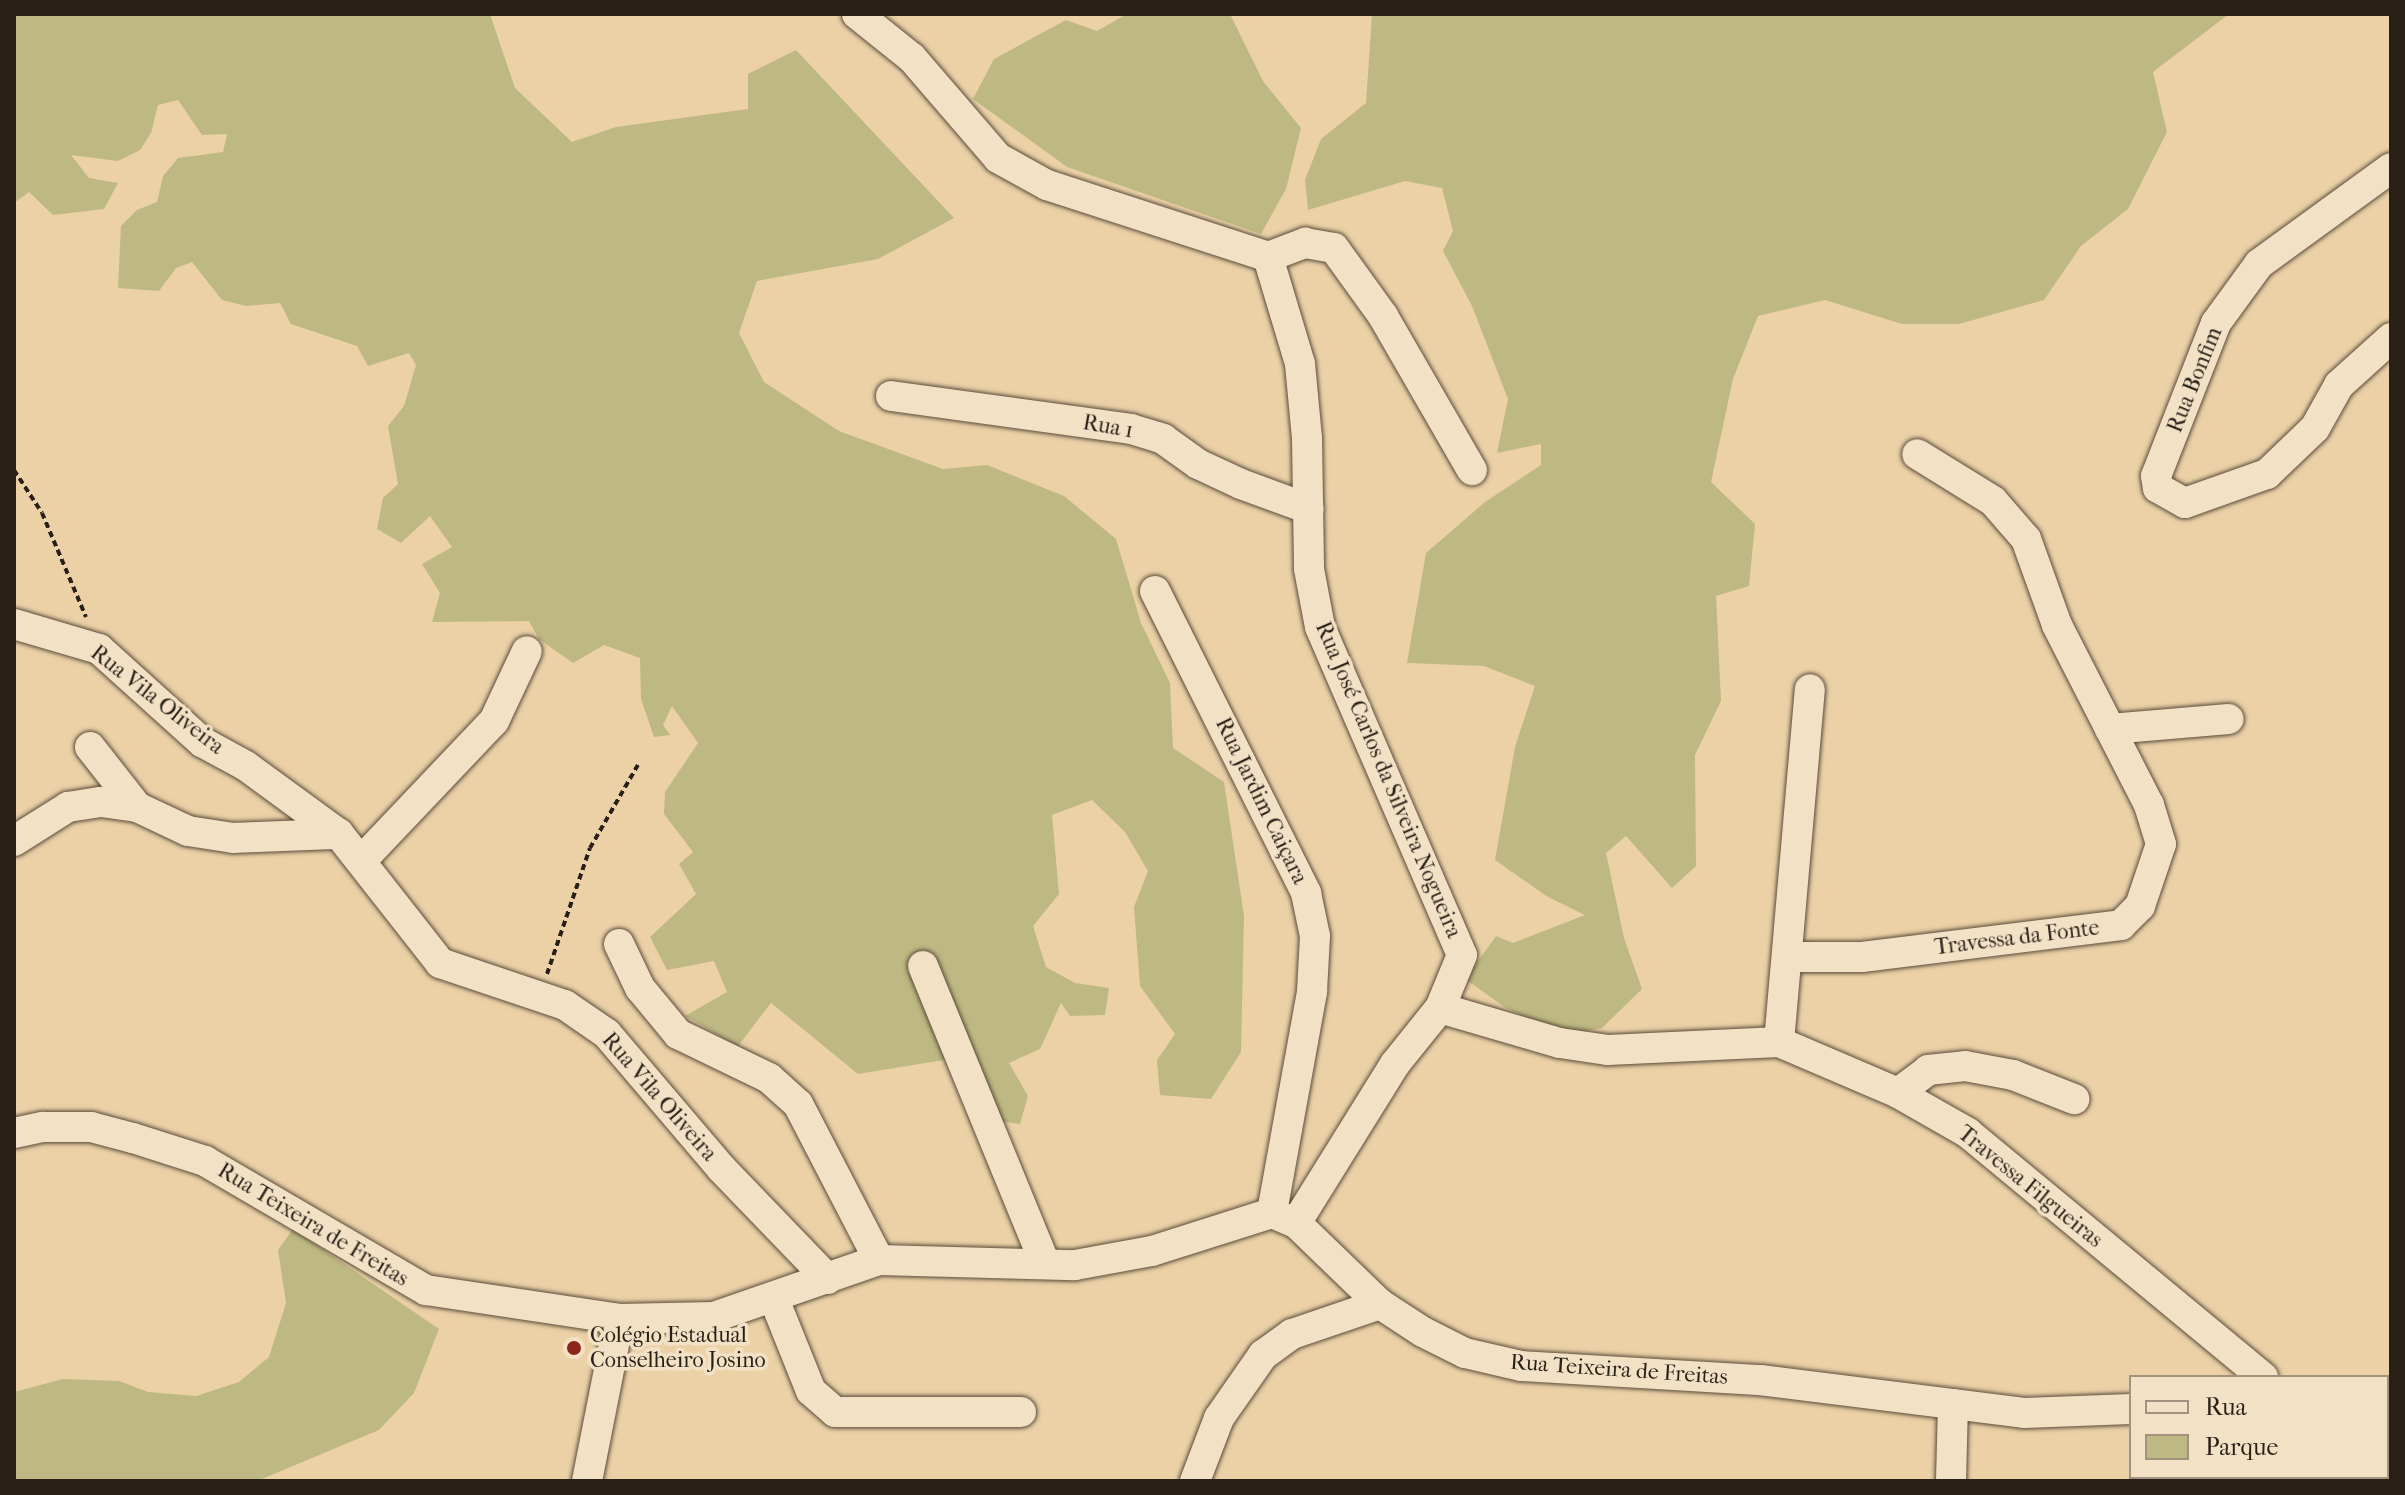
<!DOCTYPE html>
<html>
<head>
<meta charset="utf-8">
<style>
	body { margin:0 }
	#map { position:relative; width:2405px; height:1495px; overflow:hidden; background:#ecd1a7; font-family:"IM FELL French Canon",serif }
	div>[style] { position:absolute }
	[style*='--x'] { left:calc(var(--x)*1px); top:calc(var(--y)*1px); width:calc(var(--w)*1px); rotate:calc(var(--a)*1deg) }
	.green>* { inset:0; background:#beb982 }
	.path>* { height:4px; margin-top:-2px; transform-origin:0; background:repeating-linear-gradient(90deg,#281f17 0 6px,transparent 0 10px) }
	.roads { filter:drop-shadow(0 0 2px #594c3b) drop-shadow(0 0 2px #594c3b) }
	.minor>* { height:30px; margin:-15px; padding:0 15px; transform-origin:15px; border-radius:15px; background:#f3e1c6 }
	.dots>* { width:22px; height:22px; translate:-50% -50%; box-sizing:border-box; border:4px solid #f3e1c6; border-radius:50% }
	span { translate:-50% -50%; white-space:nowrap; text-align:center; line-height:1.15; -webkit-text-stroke:7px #f3e1c6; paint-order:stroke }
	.street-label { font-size:22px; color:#281f17 }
	.poi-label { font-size:22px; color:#281f17 }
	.left { translate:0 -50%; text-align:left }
	.frame { position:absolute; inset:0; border:16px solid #281f17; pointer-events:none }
	.legend { position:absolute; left:2129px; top:1375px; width:260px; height:104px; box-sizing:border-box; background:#f3e1c6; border:2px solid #a29380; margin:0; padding:10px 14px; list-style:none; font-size:24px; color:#281f17 }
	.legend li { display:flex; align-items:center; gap:16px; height:40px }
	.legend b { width:40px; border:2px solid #a29380 }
</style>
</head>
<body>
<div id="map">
	<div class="green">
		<div style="clip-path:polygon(14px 14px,490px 14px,515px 88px,572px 142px,616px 127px,748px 109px,748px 74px,796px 50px,954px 218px,878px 259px,757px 281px,739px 333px,764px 382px,839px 431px,943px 469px,987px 465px,1064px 496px,1116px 539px,1141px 623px,1170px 683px,1173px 748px,1224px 782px,1244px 916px,1241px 1052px,1211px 1099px,1160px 1095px,1157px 1060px,1175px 1034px,1140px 986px,1134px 907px,1148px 871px,1125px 832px,1092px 800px,1052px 815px,1059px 894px,1033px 926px,1046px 967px,1075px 983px,1109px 988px,1105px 1015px,1070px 1016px,1061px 1003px,1040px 1049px,1009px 1063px,1028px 1096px,1020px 1124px,990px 1120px,950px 1059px,858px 1074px,771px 1003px,738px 1046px,685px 1016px,727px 992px,714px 961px,667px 970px,650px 937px,696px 894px,679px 864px,693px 852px,664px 814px,665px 792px,698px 743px,672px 706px,663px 725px,670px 735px,654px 737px,641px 699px,640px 658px,604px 645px,573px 663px,539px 639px,529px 621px,432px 622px,440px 593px,422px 564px,452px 547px,430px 516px,401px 543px,377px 529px,383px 498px,398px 484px,388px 426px,404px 406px,416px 365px,409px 353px,368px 366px,357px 346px,291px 324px,280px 303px,246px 306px,222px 300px,192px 262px,176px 268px,159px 291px,118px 288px,121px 226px,137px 210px,157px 202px,163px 176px,178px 158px,223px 152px,227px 134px,202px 135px,178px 100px,158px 105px,151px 133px,140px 150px,118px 161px,71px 155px,89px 178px,118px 183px,104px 209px,53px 215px,29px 192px,14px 203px)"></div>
		<div style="clip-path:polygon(1127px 14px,1230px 14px,1263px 81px,1301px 128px,1286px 189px,1261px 234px,1067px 167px,973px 99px,994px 59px,1066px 20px,1097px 31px)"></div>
		<div style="clip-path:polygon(1372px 14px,2229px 14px,2153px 72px,2167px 132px,2128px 209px,2081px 246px,2044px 300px,1959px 324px,1902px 324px,1825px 300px,1758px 316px,1733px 379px,1711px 482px,1755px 524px,1749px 586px,1716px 596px,1721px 701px,1695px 755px,1696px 866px,1672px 888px,1626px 836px,1606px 853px,1624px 938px,1642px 989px,1602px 1028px,1566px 1035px,1506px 1008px,1465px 979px,1496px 936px,1513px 943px,1585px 915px,1548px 897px,1495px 860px,1515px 747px,1535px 686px,1484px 666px,1407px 663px,1426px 553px,1485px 502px,1541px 465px,1541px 444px,1497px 453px,1508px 399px,1472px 306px,1443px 251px,1453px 231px,1442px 188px,1405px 181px,1308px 210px,1305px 180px,1321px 139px,1366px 103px)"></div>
		<div style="clip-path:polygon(293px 1229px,439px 1329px,414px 1393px,379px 1430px,257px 1481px,14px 1481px,14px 1392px,63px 1379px,119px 1381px,148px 1392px,196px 1396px,239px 1382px,269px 1357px,286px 1303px,278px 1250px)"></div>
	</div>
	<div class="path">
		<div style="--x:14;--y:470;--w:51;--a:56.9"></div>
		<div style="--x:42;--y:513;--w:113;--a:67.1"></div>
		<div style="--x:547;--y:974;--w:133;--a:-71.2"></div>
		<div style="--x:590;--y:848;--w:96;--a:-60"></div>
	</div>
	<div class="roads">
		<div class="minor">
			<div style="--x:857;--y:14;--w:70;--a:38.7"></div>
			<div style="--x:912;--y:58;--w:132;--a:49.3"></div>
			<div style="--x:998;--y:158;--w:56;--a:28.9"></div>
			<div style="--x:1047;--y:185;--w:232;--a:18"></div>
			<div style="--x:1268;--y:257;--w:112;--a:73.3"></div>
			<div style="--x:1300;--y:364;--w:74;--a:84.6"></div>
			<div style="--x:1307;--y:438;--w:131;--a:89.1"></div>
			<div style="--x:1309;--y:569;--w:59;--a:79.3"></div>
			<div style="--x:1320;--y:627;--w:357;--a:66.6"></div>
			<div style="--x:1462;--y:955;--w:57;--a:112.5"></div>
			<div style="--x:1440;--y:1008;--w:72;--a:128.8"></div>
			<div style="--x:1395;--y:1064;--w:187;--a:121.9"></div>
			<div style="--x:2391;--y:168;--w:163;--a:144"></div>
			<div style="--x:2259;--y:264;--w:73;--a:126.1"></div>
			<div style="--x:2216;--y:323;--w:164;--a:111.4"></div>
			<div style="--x:2156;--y:476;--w:12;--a:81"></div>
			<div style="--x:2158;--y:488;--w:31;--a:29"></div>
			<div style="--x:2185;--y:503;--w:87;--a:-19.5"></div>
			<div style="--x:2267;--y:474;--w:66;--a:-43.8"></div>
			<div style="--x:2315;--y:428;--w:49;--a:-60.8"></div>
			<div style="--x:2339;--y:385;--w:70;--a:-42.1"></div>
			<div style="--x:1268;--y:257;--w:40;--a:-21"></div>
			<div style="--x:1305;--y:243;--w:29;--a:10"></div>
			<div style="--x:1334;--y:248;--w:84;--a:54.2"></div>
			<div style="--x:1383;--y:316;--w:178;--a:60"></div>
			<div style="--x:891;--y:396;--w:242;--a:7.8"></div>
			<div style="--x:1131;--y:429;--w:34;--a:17"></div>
			<div style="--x:1163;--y:439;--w:43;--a:35.5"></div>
			<div style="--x:1198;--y:464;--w:47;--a:24.9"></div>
			<div style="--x:1241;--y:484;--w:72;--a:20.2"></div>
			<div style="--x:1155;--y:591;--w:338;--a:63.4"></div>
			<div style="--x:1306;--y:893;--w:44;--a:78.2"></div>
			<div style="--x:1315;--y:936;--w:56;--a:93.1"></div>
			<div style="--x:1312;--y:992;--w:225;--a:100.3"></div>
			<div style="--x:14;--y:624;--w:89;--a:16.4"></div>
			<div style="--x:99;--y:649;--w:139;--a:42.1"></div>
			<div style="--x:202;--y:742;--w:50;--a:28.6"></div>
			<div style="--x:246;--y:766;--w:115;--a:36.2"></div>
			<div style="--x:339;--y:834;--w:164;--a:51.9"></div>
			<div style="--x:440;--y:963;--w:132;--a:18.6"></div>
			<div style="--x:565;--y:1005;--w:51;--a:34.6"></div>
			<div style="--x:607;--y:1034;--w:176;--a:49.6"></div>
			<div style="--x:721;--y:1168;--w:154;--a:46.1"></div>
			<div style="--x:2110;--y:729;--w:119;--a:-4.8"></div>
			<div style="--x:90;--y:747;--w:76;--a:51.9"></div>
			<div style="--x:14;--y:841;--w:64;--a:-32.2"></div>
			<div style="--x:68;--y:807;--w:33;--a:-9"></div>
			<div style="--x:101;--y:802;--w:36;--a:8"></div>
			<div style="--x:137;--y:807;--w:56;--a:25.2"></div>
			<div style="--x:188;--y:831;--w:46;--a:8.8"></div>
			<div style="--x:233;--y:838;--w:106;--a:-2.2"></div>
			<div style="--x:361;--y:861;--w:193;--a:-46.5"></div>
			<div style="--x:494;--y:721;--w:77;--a:-64.8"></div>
			<div style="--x:619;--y:944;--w:49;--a:64.5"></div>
			<div style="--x:640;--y:988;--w:60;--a:50.4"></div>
			<div style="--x:678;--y:1034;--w:101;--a:25.8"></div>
			<div style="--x:769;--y:1078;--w:39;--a:42"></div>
			<div style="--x:798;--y:1104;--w:176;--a:62.6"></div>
			<div style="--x:1789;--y:957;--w:73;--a:0"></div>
			<div style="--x:1862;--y:957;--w:261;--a:-7"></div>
			<div style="--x:2121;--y:925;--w:27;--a:-45"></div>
			<div style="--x:2140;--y:906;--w:65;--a:-71.3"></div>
			<div style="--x:2161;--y:844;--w:41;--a:-107.1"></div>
			<div style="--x:2149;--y:805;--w:202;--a:-117.1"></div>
			<div style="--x:2057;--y:625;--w:91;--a:-109.8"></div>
			<div style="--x:2026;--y:539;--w:50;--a:-131"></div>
			<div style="--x:1993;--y:501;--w:89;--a:-148.3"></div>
			<div style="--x:923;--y:966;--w:321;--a:67.7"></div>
			<div style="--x:1440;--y:1008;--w:125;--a:16.3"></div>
			<div style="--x:1560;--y:1043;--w:49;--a:8.3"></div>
			<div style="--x:1608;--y:1050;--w:171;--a:-2.7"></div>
			<div style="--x:1779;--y:1042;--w:129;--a:23.2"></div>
			<div style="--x:1898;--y:1093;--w:81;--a:29.7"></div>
			<div style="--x:1968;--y:1133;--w:383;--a:39.6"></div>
			<div style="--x:1779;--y:1042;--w:354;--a:-85"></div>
			<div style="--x:1898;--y:1093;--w:38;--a:-37"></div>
			<div style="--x:1928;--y:1070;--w:37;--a:-6"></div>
			<div style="--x:1965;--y:1066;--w:49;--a:10.6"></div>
			<div style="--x:2013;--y:1075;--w:66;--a:21.5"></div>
			<div style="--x:14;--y:1133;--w:30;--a:-12"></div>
			<div style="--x:43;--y:1127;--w:48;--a:0"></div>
			<div style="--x:91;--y:1127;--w:43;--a:14.7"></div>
			<div style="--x:133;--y:1138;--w:76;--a:17.7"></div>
			<div style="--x:205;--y:1161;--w:256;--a:30.3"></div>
			<div style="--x:426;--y:1290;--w:195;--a:8.5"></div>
			<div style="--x:619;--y:1319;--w:95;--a:-1.2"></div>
			<div style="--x:714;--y:1317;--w:175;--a:-19.1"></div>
			<div style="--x:879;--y:1260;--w:196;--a:1.5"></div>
			<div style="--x:1075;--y:1265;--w:78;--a:-10.3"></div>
			<div style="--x:1152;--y:1251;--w:126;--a:-17.6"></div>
			<div style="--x:1272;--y:1213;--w:26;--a:23"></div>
			<div style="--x:1296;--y:1223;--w:117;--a:44"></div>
			<div style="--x:1380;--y:1304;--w:51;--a:33.1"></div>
			<div style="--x:1423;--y:1332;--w:47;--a:26.6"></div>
			<div style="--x:1465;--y:1353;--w:57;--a:13.1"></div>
			<div style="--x:1521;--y:1366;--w:239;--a:3.4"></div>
			<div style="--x:1760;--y:1380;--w:266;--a:7.1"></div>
			<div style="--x:2024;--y:1413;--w:107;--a:-2.1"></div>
			<div style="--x:774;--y:1299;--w:99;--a:68.1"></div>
			<div style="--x:811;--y:1391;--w:32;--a:41"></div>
			<div style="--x:835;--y:1412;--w:186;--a:0"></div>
			<div style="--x:2387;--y:1397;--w:4;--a:0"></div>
			<div style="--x:587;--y:1481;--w:165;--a:-78.8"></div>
			<div style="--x:1195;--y:1481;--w:67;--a:-69.1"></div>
			<div style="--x:1219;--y:1418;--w:77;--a:-55.1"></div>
			<div style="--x:1263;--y:1355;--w:36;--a:-36"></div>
			<div style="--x:1292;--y:1334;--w:93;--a:-18.8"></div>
			<div style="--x:1951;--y:1481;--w:77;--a:-88.5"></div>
		</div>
	</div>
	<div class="dots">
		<div style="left:574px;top:1348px;background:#8f2418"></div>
	</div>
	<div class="street-label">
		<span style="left:2195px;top:380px;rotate:-68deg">Rua Bonfim</span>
		<span style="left:1108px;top:427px;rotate:10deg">Rua 1</span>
		<span style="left:157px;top:700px;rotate:38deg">Rua Vila Oliveira</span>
		<span style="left:1388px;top:780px;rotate:67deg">Rua José Carlos da Silveira Nogueira</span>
		<span style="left:1261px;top:801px;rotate:64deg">Rua Jardim Caiçara</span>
		<span style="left:2017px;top:938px;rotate:-7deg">Travessa da Fonte</span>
		<span style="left:659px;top:1097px;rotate:49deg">Rua Vila Oliveira</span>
		<span style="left:2030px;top:1187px;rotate:39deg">Travessa Filgueiras</span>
		<span style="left:313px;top:1225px;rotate:31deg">Rua Teixeira de Freitas</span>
		<span style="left:1619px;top:1370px;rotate:4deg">Rua Teixeira de Freitas</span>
	</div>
	<div class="poi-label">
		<span class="left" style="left:590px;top:1348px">Colégio Estadual<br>Conselheiro Josino</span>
	</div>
	<div class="frame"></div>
	<ul class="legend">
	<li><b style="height:10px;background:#f3e1c6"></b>Rua</li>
	<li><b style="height:22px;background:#beb982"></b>Parque</li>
	</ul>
</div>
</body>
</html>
